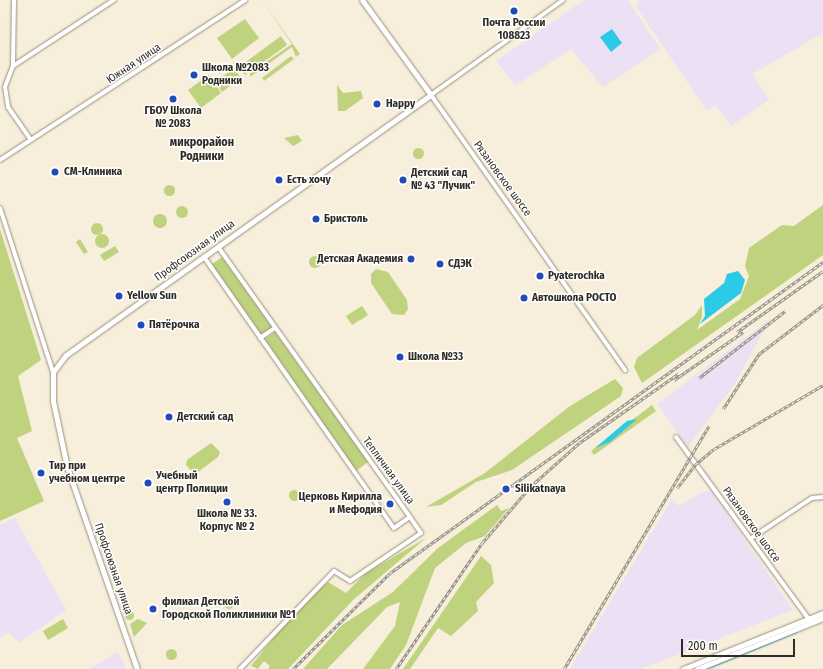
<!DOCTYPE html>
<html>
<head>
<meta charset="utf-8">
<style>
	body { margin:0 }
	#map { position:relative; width:823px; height:669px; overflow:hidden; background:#f7eedb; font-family:"Fira Sans Condensed",sans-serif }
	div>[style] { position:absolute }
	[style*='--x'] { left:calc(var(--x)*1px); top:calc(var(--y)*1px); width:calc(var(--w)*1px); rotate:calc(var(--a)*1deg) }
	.industrial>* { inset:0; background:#ece0f4 }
	.green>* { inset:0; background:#bfd27d }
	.round { border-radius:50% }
	.water>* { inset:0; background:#2bcae7 }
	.stream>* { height:1px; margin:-0.5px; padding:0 0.5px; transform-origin:0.5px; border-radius:0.5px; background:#2bcae7 }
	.roads { filter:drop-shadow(0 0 1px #98907f) drop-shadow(0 0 1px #98907f) }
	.minor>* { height:4px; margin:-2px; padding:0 2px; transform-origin:2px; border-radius:2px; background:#fff }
	.major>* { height:5px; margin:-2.5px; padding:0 2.5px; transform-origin:2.5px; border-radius:2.5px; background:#fff }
	.rail>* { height:2.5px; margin-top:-1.25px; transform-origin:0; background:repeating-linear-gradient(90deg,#fff 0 3px,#999386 0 6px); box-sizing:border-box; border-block:1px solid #999386 }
	.dots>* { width:11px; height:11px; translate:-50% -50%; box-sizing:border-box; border:2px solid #fff; border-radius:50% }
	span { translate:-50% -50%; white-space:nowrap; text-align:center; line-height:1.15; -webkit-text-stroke:3px #fff; paint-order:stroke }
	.poi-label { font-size:11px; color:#2f2c25; font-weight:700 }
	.left { translate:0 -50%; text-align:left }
	.right { translate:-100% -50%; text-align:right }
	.street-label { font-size:11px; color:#2f2c25 }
	.neighbourhood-label { font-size:12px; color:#2f2c25; font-weight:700 }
	.scale { position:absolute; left:681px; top:639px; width:114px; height:18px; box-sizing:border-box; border:2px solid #2f2c25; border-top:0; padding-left:5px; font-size:12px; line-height:14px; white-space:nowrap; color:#2f2c25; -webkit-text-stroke:3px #fff; paint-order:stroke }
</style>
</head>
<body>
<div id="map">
	<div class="industrial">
		<div style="clip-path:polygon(584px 0,628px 0,660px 49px,603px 87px,571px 49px,516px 85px,496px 61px)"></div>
		<div style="clip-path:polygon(639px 0,823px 0,823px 33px,752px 74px,769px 100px,731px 126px,716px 105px,707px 111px,635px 5px)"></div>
		<div style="clip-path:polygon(770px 319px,734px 385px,688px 447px,657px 404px)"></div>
		<div style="clip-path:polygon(704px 491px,712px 492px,793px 610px,641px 669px,570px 669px,672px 499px,679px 506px)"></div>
		<div style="clip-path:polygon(15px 518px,66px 610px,19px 643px,9px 633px,0 637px,0 525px)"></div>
		<div style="clip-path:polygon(118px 652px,126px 669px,89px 669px)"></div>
	</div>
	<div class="green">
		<div style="clip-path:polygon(262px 0,300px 54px,296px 57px,292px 47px,250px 77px,250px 73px,292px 44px)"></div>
		<div style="clip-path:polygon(245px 19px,259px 38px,232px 59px,217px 38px)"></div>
		<div style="clip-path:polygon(281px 36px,287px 45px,245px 75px,239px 67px)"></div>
		<div style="clip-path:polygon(291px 56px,294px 59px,264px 81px,262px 78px)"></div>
		<div style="clip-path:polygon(234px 68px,241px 78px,222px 92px,215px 82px)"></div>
		<div style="clip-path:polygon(209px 75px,221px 93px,201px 108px,188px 90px)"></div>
		<div style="clip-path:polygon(337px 85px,343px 93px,361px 91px,363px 98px,345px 111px,338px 111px)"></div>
		<div style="clip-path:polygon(298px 135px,302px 141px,293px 146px,284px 138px)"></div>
		<div class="round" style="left:412.5px;top:147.5px;width:11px;height:11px"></div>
		<div class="round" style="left:163.5px;top:184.5px;width:11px;height:11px"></div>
		<div style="clip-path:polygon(823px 205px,823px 255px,642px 383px,634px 367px,637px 358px,695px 315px,702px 305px,702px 317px,697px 330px,740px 299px,749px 276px,745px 266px,749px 248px,782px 225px,794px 226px)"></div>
		<div class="round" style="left:176px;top:206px;width:12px;height:12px"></div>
		<div class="round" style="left:153px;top:214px;width:14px;height:14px"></div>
		<div class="round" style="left:91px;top:223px;width:12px;height:12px"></div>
		<div style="clip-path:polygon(0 229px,41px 360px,18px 376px,32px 431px,17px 438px,44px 501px,0 521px)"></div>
		<div class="round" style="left:95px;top:234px;width:14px;height:14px"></div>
		<div style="clip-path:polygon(80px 239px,88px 252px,84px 254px,76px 242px)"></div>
		<div style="clip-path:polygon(115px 246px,119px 252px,104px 261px,100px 255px)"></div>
		<div class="round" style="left:309px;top:256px;width:12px;height:12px"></div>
		<div style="clip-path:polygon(222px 257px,272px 327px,261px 334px,212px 264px)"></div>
		<div style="clip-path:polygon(376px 269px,388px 272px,407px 300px,408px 309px,404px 315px,392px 314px,371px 283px,371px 274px)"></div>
		<div style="clip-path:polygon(362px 306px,368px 315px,352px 325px,346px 316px)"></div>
		<div style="clip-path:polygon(275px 332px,368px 462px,356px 471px,265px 339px)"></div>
		<div style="clip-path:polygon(615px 379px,623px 388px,621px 396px,512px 470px,476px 482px,441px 505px,426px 507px,485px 473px,570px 406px)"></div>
		<div style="clip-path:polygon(652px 405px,656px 411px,594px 455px,591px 451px)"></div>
		<div style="clip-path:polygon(211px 443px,220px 452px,218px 457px,198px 472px,192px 472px,186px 465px,187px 460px)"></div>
		<div class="round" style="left:288.5px;top:489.5px;width:11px;height:11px"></div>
		<div style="clip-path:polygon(497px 505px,501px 511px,509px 508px,485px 536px,466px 543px,435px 568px,406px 645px,390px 669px,363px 669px,395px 626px,400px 602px,387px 607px,327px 669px,303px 669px,342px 625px,393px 592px,438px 548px)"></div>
		<div style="clip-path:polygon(426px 538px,353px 600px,288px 669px,268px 669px,270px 666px,264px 661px,258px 669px,251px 666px,291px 616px,328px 582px,346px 593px,366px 573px)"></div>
		<div style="clip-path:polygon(481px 556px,491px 565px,494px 583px,476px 602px,478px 611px,451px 636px,438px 628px,410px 669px,403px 669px)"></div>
		<div class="round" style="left:224px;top:599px;width:10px;height:10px"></div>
		<div class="round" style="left:124.5px;top:610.5px;width:9px;height:9px"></div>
		<div style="clip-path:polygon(63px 619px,68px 628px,48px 640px,43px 631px)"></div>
		<div style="clip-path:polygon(138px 619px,147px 623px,134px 637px,130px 624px)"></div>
		<div class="round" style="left:165.5px;top:648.5px;width:11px;height:11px"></div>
	</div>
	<div class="water">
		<div style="clip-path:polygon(612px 29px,622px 43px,611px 52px,600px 37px)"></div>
		<div style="clip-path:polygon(738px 271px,745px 280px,741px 293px,700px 324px,705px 316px,704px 299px,724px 283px,727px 274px)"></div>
		<div style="clip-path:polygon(637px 419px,610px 442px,595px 448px,627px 421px)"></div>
	</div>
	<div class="stream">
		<div style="--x:706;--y:669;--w:98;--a:-22.1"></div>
	</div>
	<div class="roads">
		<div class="minor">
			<div style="--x:14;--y:0;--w:66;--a:90.9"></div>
			<div style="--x:13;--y:66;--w:22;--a:111"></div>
			<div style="--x:5;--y:87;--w:20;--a:81"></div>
			<div style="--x:8;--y:107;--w:40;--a:55.1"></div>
			<div style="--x:563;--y:0;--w:163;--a:144.3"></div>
			<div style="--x:431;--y:95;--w:337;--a:54.8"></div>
			<div style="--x:13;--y:66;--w:121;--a:-33.2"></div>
			<div style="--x:0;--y:160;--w:293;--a:-33.1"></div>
			<div style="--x:0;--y:208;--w:172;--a:72.1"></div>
			<div style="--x:204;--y:257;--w:331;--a:55"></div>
			<div style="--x:394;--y:528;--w:19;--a:-35"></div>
			<div style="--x:410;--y:517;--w:331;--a:-125.4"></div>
			<div style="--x:260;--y:338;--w:18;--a:-34"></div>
			<div style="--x:676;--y:437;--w:228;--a:53.9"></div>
			<div style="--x:750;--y:539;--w:74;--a:-33.5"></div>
			<div style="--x:812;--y:498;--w:11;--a:-5"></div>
			<div style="--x:240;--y:669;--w:136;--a:-46.2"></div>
			<div style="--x:334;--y:571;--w:19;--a:32"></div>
			<div style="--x:350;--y:581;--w:86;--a:-34.1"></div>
			<div style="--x:421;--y:533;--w:19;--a:-125"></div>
		</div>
		<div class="major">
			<div style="--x:137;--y:669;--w:214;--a:-109.1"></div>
			<div style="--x:67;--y:467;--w:67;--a:-102"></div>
			<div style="--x:53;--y:401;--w:29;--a:-90"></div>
			<div style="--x:53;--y:372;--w:21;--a:-53"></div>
			<div style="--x:66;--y:355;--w:448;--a:-35.5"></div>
			<div style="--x:431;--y:95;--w:117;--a:-126"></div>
			<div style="--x:683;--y:669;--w:151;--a:-21.8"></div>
			<div style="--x:697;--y:669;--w:136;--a:-22"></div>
		</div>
	</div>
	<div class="rail">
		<div style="--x:737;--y:332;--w:105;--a:-35.3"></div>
		<div style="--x:699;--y:378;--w:109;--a:-37.9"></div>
		<div style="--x:674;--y:380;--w:84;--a:-34.8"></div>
		<div style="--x:723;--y:409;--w:66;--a:-56.8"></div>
		<div style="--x:759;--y:354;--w:81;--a:-37.4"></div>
		<div style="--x:677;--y:488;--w:31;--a:-52"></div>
		<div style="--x:696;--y:464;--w:23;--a:-40"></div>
		<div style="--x:714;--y:449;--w:126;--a:-30.4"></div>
		<div style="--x:293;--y:669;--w:136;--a:-44.7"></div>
		<div style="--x:390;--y:573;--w:533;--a:-35.69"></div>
		<div style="--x:396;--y:669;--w:153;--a:-55.7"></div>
		<div style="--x:482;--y:543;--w:74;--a:-49.4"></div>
		<div style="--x:530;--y:487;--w:66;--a:-41.9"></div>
		<div style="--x:579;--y:443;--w:121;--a:-34.9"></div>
		<div style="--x:564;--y:669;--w:283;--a:-59.2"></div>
	</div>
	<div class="dots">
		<div style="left:514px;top:11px;background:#224ab8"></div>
		<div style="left:194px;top:75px;background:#224ab8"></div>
		<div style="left:173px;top:99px;background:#224ab8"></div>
		<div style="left:377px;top:104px;background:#224ab8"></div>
		<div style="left:55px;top:172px;background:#224ab8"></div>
		<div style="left:279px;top:180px;background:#224ab8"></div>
		<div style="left:403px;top:180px;background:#224ab8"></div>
		<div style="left:316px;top:219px;background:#224ab8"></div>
		<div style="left:411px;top:259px;background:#224ab8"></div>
		<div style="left:440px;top:264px;background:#224ab8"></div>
		<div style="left:540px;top:276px;background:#224ab8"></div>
		<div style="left:119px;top:296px;background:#224ab8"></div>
		<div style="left:524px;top:298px;background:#224ab8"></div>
		<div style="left:141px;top:325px;background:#224ab8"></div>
		<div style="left:400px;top:357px;background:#224ab8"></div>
		<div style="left:169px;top:417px;background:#224ab8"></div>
		<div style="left:41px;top:473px;background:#224ab8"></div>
		<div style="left:148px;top:483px;background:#224ab8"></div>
		<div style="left:506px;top:489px;background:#224ab8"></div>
		<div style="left:227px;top:502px;background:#224ab8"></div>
		<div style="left:390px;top:504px;background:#224ab8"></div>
		<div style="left:153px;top:609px;background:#224ab8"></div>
	</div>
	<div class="poi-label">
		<span style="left:514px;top:30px">Почта России<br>108823</span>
		<span class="left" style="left:202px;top:75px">Школа №2083<br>Родники</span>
		<span class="left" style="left:386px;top:104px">Happy</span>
		<span style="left:173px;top:118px">ГБОУ Школа<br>№ 2083</span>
		<span class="left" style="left:64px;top:172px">СМ-Клиника</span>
		<span class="left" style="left:411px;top:180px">Детский сад<br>№ 43 "Лучик"</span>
		<span class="left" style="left:287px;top:180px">Есть хочу</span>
		<span class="left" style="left:324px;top:219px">Бристоль</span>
		<span class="right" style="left:403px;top:259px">Детская Академия</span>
		<span class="left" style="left:448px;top:264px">СДЭК</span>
		<span class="left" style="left:548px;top:276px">Pyaterochka</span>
		<span class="left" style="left:127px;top:296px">Yellow Sun</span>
		<span class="left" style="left:532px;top:298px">Автошкола РОСТО</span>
		<span class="left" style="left:149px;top:325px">Пятёрочка</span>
		<span class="left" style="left:408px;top:357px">Школа №33</span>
		<span class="left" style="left:177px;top:417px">Детский сад</span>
		<span class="left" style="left:49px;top:473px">Тир при<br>учебном центре</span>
		<span class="left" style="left:156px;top:483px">Учебный<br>центр Полиции</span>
		<span class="left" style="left:515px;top:489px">Silikatnaya</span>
		<span class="right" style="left:382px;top:504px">Церковь Кирилла<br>и Мефодия</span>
		<span style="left:227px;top:521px">Школа № 33.<br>Корпус № 2</span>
		<span class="left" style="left:162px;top:609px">филиал Детской<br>Городской Поликлиники №1</span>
	</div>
	<div class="street-label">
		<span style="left:134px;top:64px;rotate:-34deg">Южная улица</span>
		<span style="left:502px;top:179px;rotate:54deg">Рязановское шоссе</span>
		<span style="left:195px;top:251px;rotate:-36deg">Профсоюзная улица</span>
		<span style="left:388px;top:471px;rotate:54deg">Тепличная улица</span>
		<span style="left:751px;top:525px;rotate:54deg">Рязановское шоссе</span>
		<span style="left:113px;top:569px;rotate:71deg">Профсоюзная улица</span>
	</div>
	<div class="neighbourhood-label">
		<span style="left:202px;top:150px">микрорайон<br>Родники</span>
	</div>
	<div class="scale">200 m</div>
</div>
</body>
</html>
